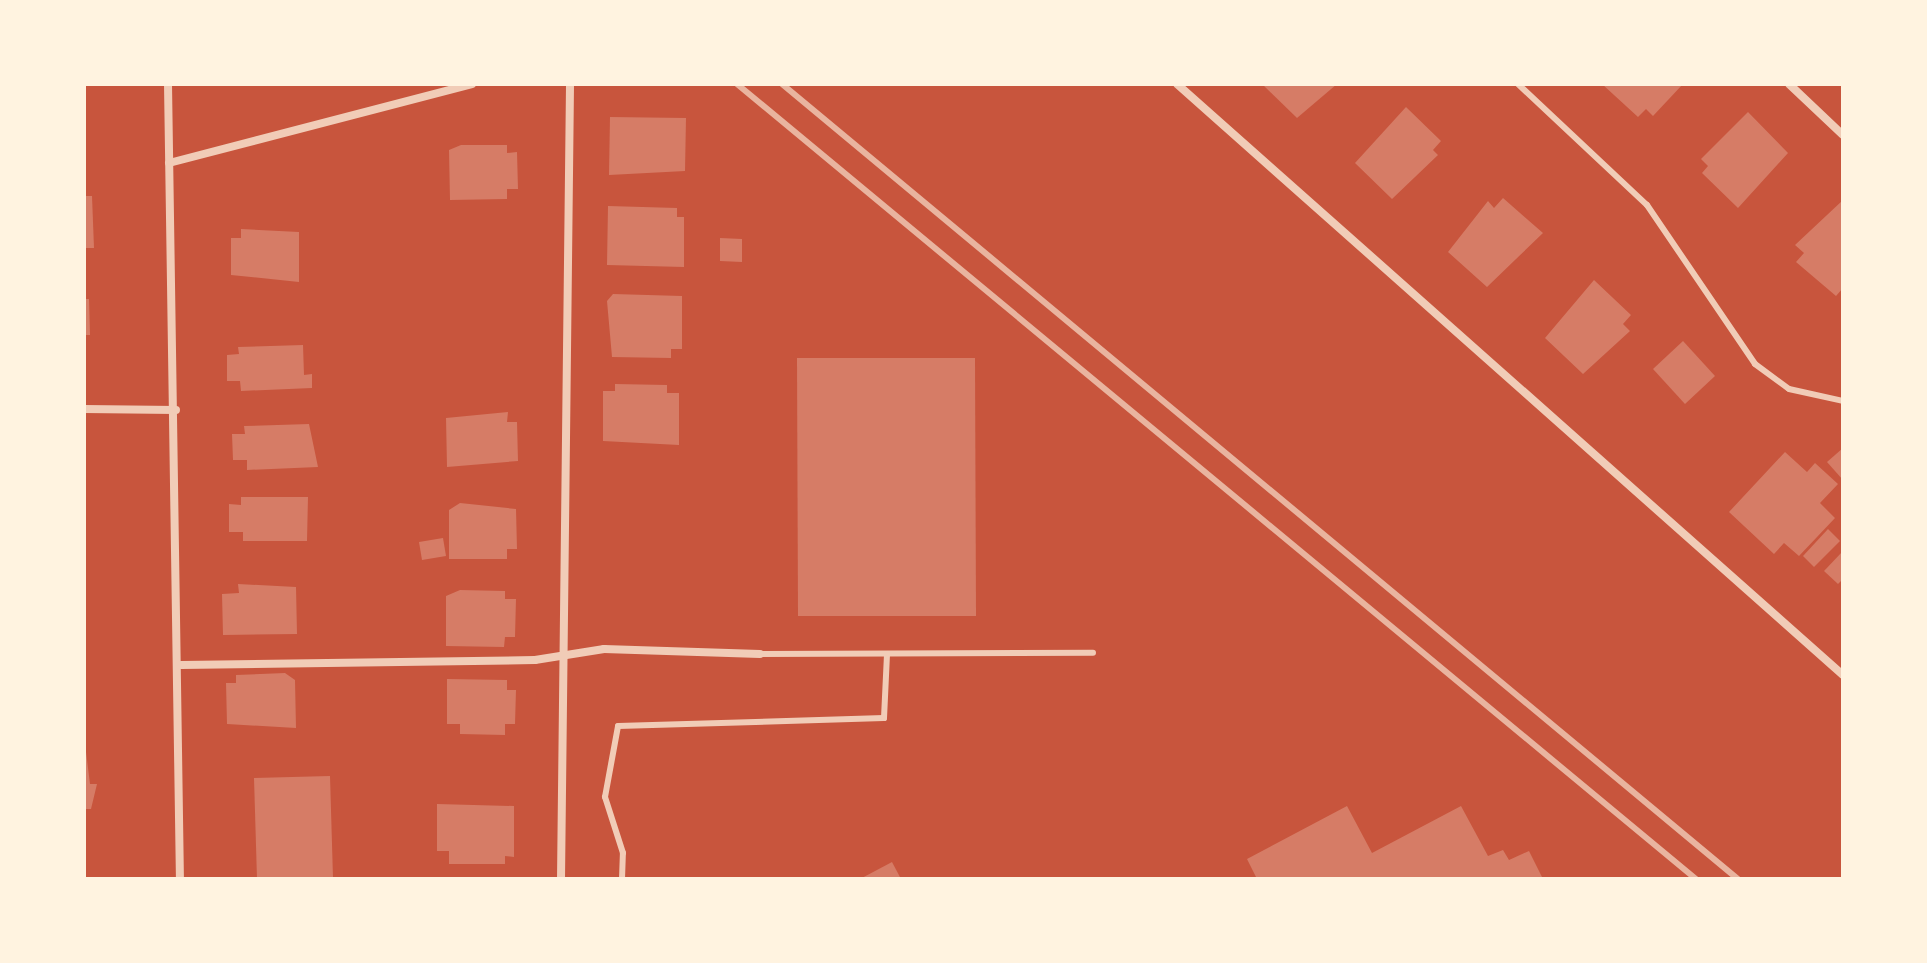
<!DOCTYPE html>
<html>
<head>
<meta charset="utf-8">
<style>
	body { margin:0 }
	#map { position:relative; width:1927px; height:963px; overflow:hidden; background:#c8553d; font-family:"Golos Text",sans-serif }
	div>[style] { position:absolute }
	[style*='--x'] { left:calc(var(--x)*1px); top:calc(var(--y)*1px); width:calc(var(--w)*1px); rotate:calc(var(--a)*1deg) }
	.building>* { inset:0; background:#d67c66 }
	.service>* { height:6px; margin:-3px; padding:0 3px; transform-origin:3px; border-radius:3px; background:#f1ccb7 }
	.minor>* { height:8px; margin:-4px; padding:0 4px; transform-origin:4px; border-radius:4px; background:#f1ccb7 }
	.rail>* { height:6px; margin:-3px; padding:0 3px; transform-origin:3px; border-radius:3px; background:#e9b49f }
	span { translate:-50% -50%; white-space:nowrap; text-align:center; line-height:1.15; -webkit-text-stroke:7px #fff3e0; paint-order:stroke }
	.frame { position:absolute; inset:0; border:86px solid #fff3e0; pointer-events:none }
</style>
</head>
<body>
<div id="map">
	<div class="building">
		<div style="clip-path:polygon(1262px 84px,1337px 84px,1297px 118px)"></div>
		<div style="clip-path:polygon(1602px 84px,1683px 84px,1653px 116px,1646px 109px,1638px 117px)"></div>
		<div style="clip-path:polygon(1406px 107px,1441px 141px,1433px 150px,1438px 155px,1392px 199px,1355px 163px)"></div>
		<div style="clip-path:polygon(1748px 112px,1788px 153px,1738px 208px,1702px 173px,1708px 166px,1701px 159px)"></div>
		<div style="clip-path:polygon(610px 117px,686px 118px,685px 171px,609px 175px)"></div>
		<div style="clip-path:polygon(461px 145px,507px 145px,507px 153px,517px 152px,518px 189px,507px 189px,507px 199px,450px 200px,449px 150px)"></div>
		<div style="clip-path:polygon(84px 196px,92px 196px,94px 248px,84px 248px)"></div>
		<div style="clip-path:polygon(1503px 198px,1543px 233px,1487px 287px,1448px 252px,1488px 201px,1494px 208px)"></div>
		<div style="clip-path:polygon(1843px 200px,1843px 288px,1836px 296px,1796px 262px,1804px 253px,1795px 245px)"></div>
		<div style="clip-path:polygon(608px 206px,677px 208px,677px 217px,684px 217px,684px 267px,607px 265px)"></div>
		<div style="clip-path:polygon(241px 229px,299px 232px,299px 282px,231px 275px,231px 238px,241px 238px)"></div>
		<div style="clip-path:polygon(720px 238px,742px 239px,742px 262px,720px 261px)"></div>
		<div style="clip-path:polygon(1594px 280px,1631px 315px,1623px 324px,1630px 331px,1583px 374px,1545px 338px)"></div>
		<div style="clip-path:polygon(613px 294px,682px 296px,682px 349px,671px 349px,671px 358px,612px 357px,607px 301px)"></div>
		<div style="clip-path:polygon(84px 299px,89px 299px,90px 335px,84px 335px)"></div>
		<div style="clip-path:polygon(1683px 341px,1715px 376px,1685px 404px,1653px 369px)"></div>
		<div style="clip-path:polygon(303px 345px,304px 375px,312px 374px,312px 388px,241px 391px,240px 381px,227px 381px,227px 355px,239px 354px,238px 347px)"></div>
		<div style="clip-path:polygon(797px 358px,975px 358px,976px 616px,798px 616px)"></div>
		<div style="clip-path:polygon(615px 384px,667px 385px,667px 393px,679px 393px,679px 445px,603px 441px,603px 391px,615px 391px)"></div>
		<div style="clip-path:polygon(508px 412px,507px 422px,517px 422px,518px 461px,447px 467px,446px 418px)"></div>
		<div style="clip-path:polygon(309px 424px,318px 467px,247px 470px,247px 460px,233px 460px,232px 434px,245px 434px,244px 426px)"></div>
		<div style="clip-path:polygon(1843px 448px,1843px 480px,1827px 462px)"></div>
		<div style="clip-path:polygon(1785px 452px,1807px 472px,1815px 463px,1838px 484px,1820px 503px,1835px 518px,1799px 556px,1784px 543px,1774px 554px,1729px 512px)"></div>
		<div style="clip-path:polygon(241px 497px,308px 497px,307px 541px,243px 541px,243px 532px,229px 532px,229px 504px,241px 505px)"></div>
		<div style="clip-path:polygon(460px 503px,516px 509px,517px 549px,507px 549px,507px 559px,449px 559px,449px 510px)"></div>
		<div style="clip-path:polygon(1828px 529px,1840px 541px,1814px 567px,1803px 556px)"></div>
		<div style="clip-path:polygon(443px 538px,446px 556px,422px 560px,419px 542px)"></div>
		<div style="clip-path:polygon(1843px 551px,1843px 579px,1838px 584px,1824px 571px)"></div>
		<div style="clip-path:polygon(238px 584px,296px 587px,297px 634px,223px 635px,222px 594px,239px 593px)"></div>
		<div style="clip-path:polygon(460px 590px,505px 591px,505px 599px,516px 599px,515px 637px,505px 637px,504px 647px,446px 646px,446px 596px)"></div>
		<div style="clip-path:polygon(285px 673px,295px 680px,296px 728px,227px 724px,226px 683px,236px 683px,236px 675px)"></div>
		<div style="clip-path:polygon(447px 679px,507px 680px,507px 690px,516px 690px,515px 724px,505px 724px,505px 735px,460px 734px,460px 724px,447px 724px)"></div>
		<div style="clip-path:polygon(84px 736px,90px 784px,97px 784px,91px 809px,84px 809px)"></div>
		<div style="clip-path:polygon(330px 776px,333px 878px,257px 879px,254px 778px)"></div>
		<div style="clip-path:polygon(437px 804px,514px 806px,514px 857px,505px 856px,505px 864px,449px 864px,449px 851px,437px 851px)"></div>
		<div style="clip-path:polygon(1347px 806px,1372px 853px,1461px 806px,1488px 856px,1503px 850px,1509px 860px,1529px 851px,1543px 879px,1257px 879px,1247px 859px)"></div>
		<div style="clip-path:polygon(892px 862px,901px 879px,860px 879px)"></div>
	</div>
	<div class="service">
		<div style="--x:1518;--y:84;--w:177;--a:43.2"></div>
		<div style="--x:1647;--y:205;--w:192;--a:55.8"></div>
		<div style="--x:1755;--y:364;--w:42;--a:36.3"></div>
		<div style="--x:1789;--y:389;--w:55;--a:12.5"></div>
		<div style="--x:760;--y:654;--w:333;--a:-0.2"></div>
		<div style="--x:622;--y:879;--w:26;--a:-88"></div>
		<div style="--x:623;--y:853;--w:59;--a:-107.8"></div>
		<div style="--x:605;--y:797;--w:72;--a:-79.6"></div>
		<div style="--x:618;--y:726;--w:266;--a:-1.7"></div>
		<div style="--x:884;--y:718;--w:64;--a:-87.3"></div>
	</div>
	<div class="minor">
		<div style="--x:168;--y:84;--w:795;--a:89.14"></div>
		<div style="--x:1177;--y:84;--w:890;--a:41.59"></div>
		<div style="--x:1789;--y:84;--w:74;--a:43.4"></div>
		<div style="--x:169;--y:163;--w:313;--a:-14.6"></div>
		<div style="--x:84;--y:409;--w:92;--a:0.6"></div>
		<div style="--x:181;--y:665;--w:354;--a:-0.8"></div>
		<div style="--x:535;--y:660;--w:70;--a:-9.1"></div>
		<div style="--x:604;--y:649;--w:156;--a:1.8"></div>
		<div style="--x:561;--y:879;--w:795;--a:-89.35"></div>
	</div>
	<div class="rail">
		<div style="--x:737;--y:84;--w:1246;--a:39.66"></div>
		<div style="--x:782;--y:84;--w:1243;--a:39.75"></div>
	</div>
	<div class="frame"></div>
</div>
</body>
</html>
